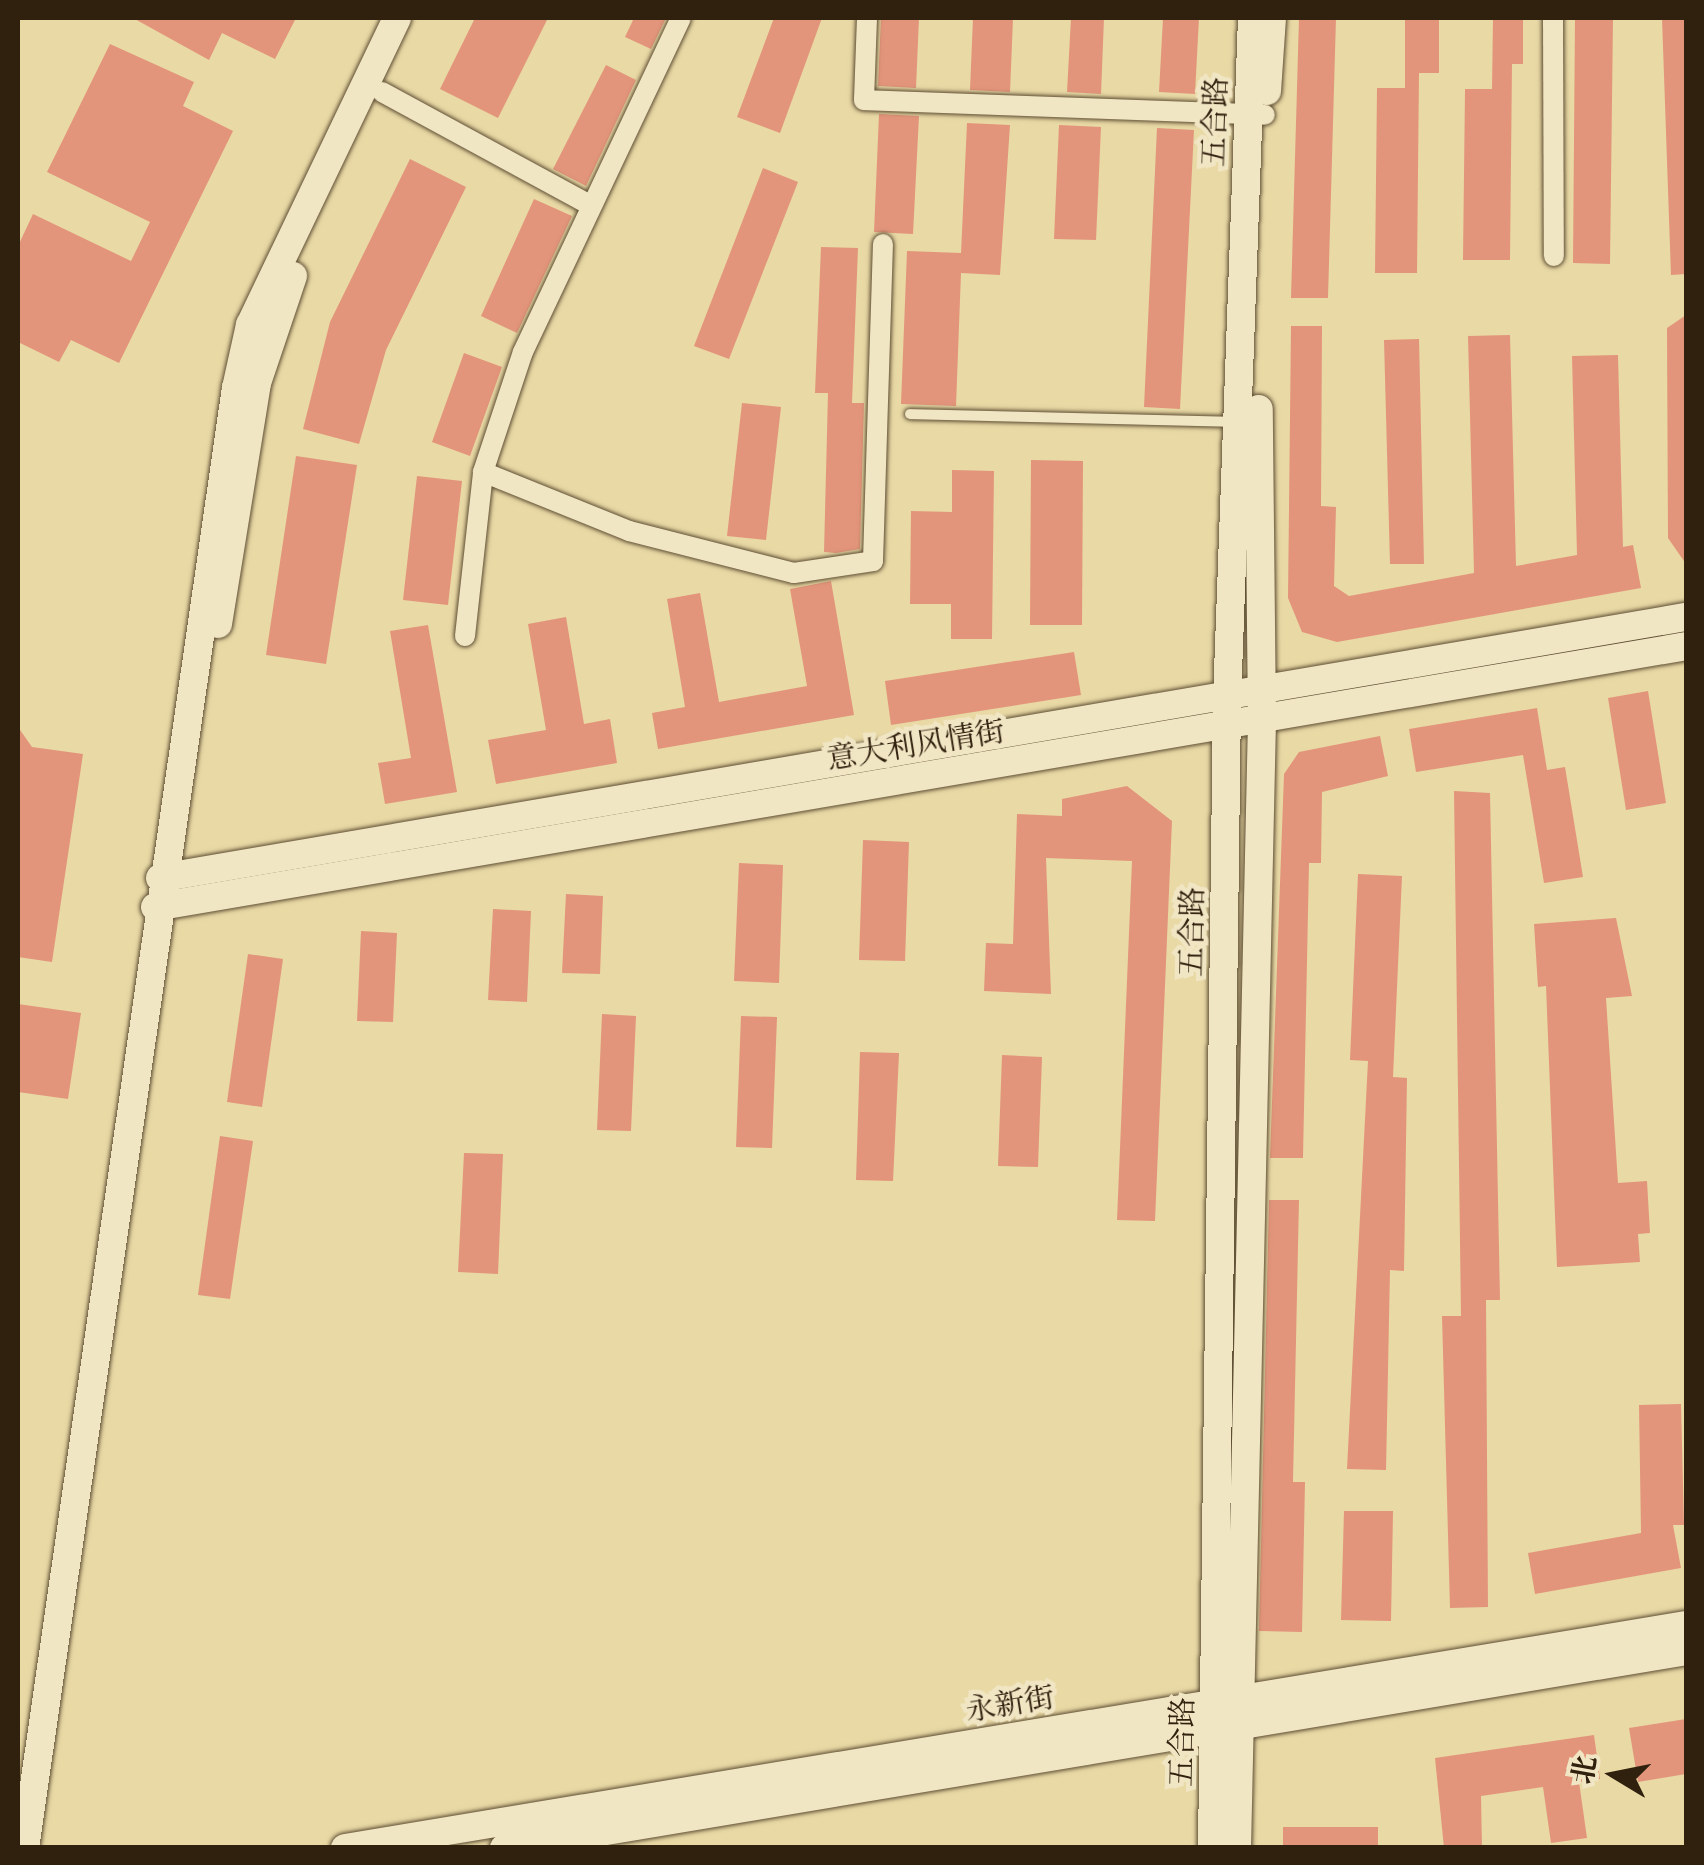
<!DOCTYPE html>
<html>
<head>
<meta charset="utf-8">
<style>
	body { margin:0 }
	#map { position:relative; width:1704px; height:1865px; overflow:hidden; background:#e9d9a5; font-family:Alegreya,"Noto Serif SC",serif }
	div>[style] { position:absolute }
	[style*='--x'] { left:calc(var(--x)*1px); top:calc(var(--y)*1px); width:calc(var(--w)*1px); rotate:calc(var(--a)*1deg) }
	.building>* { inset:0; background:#e3957b }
	.roads { filter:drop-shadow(0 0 2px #5e4e34) drop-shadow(0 0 2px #5e4e34) }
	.lane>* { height:10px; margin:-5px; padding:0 5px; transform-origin:5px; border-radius:5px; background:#f1e6c4 }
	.street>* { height:20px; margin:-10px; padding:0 10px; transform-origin:10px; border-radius:10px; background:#f1e6c4 }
	.secondary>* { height:28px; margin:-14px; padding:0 14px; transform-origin:14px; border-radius:14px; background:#f1e6c4 }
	span { translate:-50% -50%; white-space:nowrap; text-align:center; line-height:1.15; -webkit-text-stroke:9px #f1e6c4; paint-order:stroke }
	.street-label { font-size:30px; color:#30200e }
	.frame { position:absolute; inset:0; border:20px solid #30200e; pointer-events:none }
	.north { position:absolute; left:1564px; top:1725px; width:100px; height:100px; -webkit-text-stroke:8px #f1e6c4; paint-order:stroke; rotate:280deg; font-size:28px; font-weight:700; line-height:40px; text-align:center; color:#30200e }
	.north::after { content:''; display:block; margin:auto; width:35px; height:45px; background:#30200e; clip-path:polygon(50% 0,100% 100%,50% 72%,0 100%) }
</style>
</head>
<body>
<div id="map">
	<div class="building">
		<div style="clip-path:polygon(133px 18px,296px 18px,275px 59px,222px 33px,209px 60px)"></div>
		<div style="clip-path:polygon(475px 18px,548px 18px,498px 118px,440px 89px)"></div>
		<div style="clip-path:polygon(634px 18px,666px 18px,651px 49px,625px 37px)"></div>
		<div style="clip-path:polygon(774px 18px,822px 18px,780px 133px,737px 117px)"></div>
		<div style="clip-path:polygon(881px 18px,919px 18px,916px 88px,878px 86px)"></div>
		<div style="clip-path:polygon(973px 18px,1013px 18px,1010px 92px,970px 90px)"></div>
		<div style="clip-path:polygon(1071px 18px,1104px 18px,1101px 94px,1067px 92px)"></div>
		<div style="clip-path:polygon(1163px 18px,1199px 18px,1195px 94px,1159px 92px)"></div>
		<div style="clip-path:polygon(1299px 18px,1336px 18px,1328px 298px,1291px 298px)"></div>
		<div style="clip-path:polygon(1405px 18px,1439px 18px,1439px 73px,1419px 73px,1417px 273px,1375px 273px,1377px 88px,1405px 88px)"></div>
		<div style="clip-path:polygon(1493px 18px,1523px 18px,1523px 64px,1512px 64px,1510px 260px,1463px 260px,1465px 89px,1492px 89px)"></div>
		<div style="clip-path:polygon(1575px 18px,1613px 18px,1610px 264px,1573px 263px)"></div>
		<div style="clip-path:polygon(1662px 18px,1686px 18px,1686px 274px,1671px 275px)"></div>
		<div style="clip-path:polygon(110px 44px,194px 82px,183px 106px,233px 131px,119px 363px,71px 340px,59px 362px,18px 342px,18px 246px,33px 214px,131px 261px,150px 222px,47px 172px)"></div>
		<div style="clip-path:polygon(606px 65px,636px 80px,586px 186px,553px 169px)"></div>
		<div style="clip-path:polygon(879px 114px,919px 116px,913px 234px,874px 232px)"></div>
		<div style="clip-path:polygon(967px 123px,1010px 125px,1000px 275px,961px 273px,956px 406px,901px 404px,907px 251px,961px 253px)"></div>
		<div style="clip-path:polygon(1059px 125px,1101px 127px,1096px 240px,1054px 239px)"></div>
		<div style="clip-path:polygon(1157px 128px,1194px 130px,1180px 409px,1144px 407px)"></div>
		<div style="clip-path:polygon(410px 159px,466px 187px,386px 350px,359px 444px,303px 429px,330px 322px)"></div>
		<div style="clip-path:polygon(763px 168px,798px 182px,729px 359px,694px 346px)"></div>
		<div style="clip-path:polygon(534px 199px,572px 216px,517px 333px,481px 316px)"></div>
		<div style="clip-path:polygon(821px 247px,858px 248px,852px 403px,864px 403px,860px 549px,836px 553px,824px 552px,828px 393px,815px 393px)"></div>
		<div style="clip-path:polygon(1686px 315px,1686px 564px,1668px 538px,1667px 328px)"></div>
		<div style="clip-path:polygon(1291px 326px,1322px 326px,1321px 506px,1336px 507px,1334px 586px,1349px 596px,1474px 573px,1468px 336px,1510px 335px,1516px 566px,1577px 555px,1572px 356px,1618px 355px,1623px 547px,1633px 545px,1641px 588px,1337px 642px,1302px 632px,1288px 598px)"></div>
		<div style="clip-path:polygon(1419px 339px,1424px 564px,1390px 564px,1384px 340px)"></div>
		<div style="clip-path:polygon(464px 353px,502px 367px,470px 456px,432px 442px)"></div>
		<div style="clip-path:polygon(742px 403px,781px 407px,766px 540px,727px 536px)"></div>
		<div style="clip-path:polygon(296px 456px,357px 465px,326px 664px,266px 655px)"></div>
		<div style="clip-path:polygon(1031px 460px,1083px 461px,1082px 625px,1030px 625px)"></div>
		<div style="clip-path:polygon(952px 470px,994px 471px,992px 639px,951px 639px,951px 604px,910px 604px,911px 511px,952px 512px)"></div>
		<div style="clip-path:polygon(417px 476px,462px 481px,448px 605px,403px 600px)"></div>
		<div style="clip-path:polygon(831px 581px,854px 715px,658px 749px,652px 713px,685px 707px,667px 599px,700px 593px,719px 702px,807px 686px,790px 589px)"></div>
		<div style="clip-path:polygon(566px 617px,584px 724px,610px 719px,617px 763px,496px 784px,488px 740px,546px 730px,528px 624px)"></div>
		<div style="clip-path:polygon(428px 625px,457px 792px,385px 804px,378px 763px,411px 758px,390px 631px)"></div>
		<div style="clip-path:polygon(1074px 652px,1081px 695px,891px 725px,885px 681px)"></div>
		<div style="clip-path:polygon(1648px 691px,1666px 803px,1626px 810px,1608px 698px)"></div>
		<div style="clip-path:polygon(1537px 708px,1547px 770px,1565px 767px,1583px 877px,1544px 883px,1523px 755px,1416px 772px,1409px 729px)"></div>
		<div style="clip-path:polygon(18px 727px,32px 747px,83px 754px,52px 962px,18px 957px)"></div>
		<div style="clip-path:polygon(1380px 736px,1388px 776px,1322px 792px,1321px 863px,1309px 863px,1303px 1158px,1270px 1158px,1284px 774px,1299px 752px)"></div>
		<div style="clip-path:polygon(1127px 786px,1172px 821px,1155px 1221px,1117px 1220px,1132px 861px,1046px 858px,1051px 994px,984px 991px,986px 943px,1013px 944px,1017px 814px,1062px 816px,1062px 799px)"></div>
		<div style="clip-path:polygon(1454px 791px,1490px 793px,1500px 1300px,1486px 1300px,1488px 1607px,1450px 1608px,1442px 1316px,1461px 1316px)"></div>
		<div style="clip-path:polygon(863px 840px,909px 842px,905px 961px,859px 960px)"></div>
		<div style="clip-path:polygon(739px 863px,783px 865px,779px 983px,734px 981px)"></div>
		<div style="clip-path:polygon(1358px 874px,1402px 876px,1393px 1077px,1407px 1078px,1404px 1271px,1390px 1270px,1386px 1470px,1347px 1469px,1368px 1061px,1350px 1060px)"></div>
		<div style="clip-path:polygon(566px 894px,603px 896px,600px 974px,562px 973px)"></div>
		<div style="clip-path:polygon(493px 909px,531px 911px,527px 1002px,488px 1000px)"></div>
		<div style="clip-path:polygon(1616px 918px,1632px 996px,1606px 998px,1618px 1183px,1647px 1181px,1650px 1233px,1638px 1234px,1640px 1262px,1557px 1267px,1546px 986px,1538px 987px,1534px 924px)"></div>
		<div style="clip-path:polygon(361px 931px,397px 933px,393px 1022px,357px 1021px)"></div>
		<div style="clip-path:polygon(248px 954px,283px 959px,262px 1107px,227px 1102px)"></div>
		<div style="clip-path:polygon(18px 1004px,81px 1013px,68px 1099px,18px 1092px)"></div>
		<div style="clip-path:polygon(602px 1014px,636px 1016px,631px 1131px,597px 1130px)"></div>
		<div style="clip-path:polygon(741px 1016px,777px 1017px,772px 1148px,736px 1147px)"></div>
		<div style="clip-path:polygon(860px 1052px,899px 1053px,893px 1181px,856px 1180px)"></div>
		<div style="clip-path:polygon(1002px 1055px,1042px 1057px,1038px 1167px,998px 1166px)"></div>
		<div style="clip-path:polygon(220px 1136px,253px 1141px,230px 1299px,198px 1295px)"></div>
		<div style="clip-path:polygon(464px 1153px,503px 1154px,498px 1274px,458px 1272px)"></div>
		<div style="clip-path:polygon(1269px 1200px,1299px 1200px,1293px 1482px,1305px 1482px,1302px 1632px,1259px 1631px)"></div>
		<div style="clip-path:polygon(1681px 1404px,1684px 1525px,1673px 1525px,1681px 1568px,1535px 1594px,1528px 1553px,1641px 1533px,1639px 1405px)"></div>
		<div style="clip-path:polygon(1344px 1511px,1393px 1511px,1391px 1621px,1341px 1620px)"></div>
		<div style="clip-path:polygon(1686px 1719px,1686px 1774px,1638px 1782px,1629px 1728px)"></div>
		<div style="clip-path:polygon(1594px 1735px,1600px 1779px,1579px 1782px,1587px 1838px,1551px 1843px,1543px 1787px,1481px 1796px,1482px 1848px,1444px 1848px,1435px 1758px)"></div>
		<div style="clip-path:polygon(1283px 1827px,1378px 1827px,1378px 1848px,1283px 1848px)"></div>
	</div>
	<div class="roads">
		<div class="lane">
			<div style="--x:910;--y:414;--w:325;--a:1.4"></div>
		</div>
		<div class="street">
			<div style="--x:867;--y:18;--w:82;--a:92.1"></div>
			<div style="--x:864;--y:100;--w:401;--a:2.1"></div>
			<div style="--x:1553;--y:18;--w:238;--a:89.8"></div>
			<div style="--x:382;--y:92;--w:234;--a:28.5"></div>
			<div style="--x:483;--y:472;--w:157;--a:22"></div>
			<div style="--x:629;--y:531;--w:170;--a:14.3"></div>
			<div style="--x:794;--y:573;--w:80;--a:-8.6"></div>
			<div style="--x:873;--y:561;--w:317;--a:-88.2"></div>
			<div style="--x:465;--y:636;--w:165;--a:-83.7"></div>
			<div style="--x:483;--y:472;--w:126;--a:-71.6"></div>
			<div style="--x:523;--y:352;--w:369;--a:-64.7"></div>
		</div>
		<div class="secondary">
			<div style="--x:1267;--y:91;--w:73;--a:-86.1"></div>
			<div style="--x:218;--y:624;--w:244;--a:-80.8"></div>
			<div style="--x:257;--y:383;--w:113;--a:-71.4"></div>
			<div style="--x:160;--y:878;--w:1548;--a:-9.71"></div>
			<div style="--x:155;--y:907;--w:1553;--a:-9.67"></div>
			<div style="--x:25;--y:1848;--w:1475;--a:-81.78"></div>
			<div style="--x:236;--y:388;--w:65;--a:-77.5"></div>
			<div style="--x:250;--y:325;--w:340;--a:-64.4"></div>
			<div style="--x:345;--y:1848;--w:1359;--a:-9.44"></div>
			<div style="--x:504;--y:1848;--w:1198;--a:-9.46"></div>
			<div style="--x:1212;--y:1848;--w:1148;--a:-89.25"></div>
			<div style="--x:1227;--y:700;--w:682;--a:-87.9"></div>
			<div style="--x:1237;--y:1848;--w:1128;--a:-88.73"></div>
			<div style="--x:1262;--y:720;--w:311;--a:-90.6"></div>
		</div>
	</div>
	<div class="street-label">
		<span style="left:1215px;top:122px;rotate:-88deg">五合路</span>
		<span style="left:916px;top:745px;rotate:-9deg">意大利风情街</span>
		<span style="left:1192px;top:932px;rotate:-89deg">五合路</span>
		<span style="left:1010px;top:1704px;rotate:-9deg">永新街</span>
		<span style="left:1182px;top:1742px;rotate:-89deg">五合路</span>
	</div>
	<div class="frame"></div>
	<div class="north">北</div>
</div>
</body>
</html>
